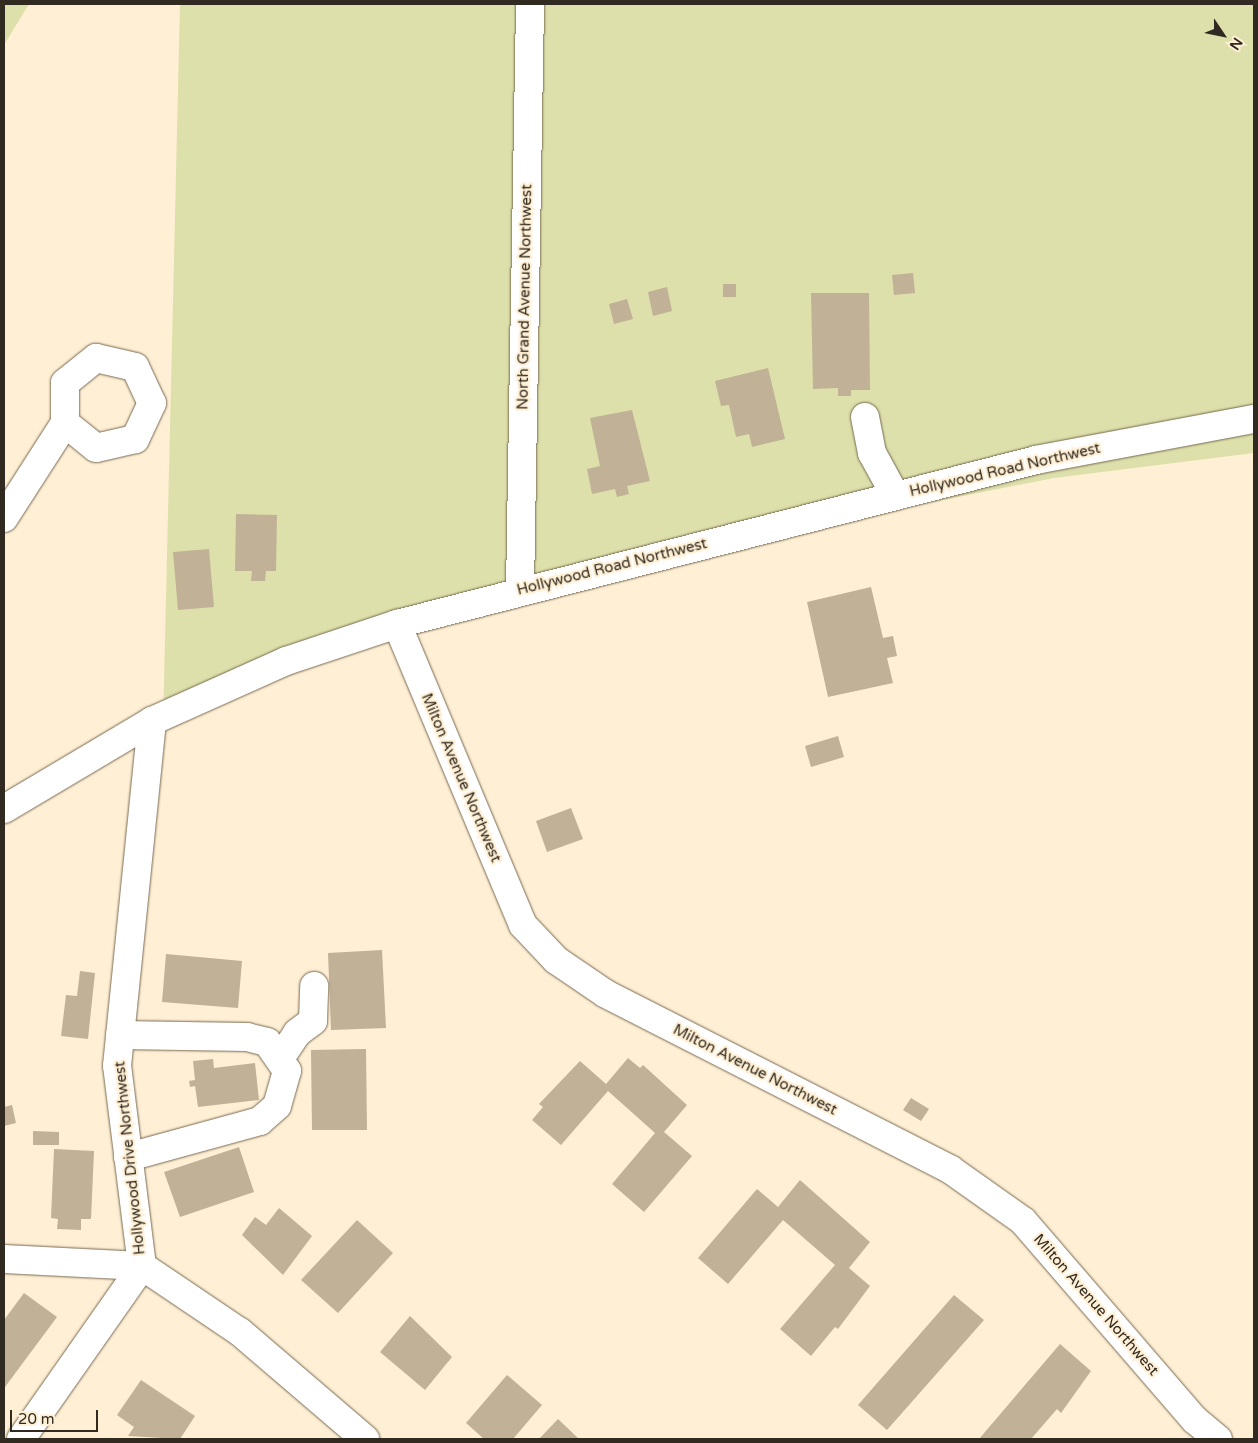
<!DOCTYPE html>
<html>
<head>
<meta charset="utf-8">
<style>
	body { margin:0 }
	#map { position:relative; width:1258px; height:1443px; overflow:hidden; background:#ffefd4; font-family:"Varela Round",sans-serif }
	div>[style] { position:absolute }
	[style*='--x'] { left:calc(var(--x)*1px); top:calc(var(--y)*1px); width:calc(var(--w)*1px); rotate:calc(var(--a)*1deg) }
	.green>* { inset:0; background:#dde0aa }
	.building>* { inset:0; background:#c0b197 }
	.roads { filter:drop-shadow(0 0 1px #776952) drop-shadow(0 0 1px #776952) }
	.minor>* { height:28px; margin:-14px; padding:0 14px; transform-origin:14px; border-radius:14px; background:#fff }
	span { translate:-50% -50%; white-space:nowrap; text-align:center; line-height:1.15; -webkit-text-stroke:4.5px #ffefd4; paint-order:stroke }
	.street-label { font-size:15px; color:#302a20 }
	.frame { position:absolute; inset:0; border:5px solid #302a20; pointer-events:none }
	.north { position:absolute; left:1198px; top:10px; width:50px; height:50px; -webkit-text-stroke:4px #ffefd4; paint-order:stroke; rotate:124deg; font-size:14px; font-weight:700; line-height:20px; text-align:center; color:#302a20 }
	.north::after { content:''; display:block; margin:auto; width:18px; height:22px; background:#302a20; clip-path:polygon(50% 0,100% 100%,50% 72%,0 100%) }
	.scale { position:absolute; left:10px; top:1410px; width:88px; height:22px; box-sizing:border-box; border:2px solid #302a20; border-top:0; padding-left:6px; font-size:15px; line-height:18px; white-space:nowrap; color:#302a20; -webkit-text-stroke:4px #ffefd4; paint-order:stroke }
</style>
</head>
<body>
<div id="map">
	<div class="green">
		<div style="clip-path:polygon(4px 4px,29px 4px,4px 45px)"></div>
		<div style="clip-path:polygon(180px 4px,1254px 4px,1254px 453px,1054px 478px,532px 581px,163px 725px)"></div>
	</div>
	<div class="building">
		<div style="clip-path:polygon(913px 273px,915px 293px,894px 295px,892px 275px)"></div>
		<div style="clip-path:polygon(723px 284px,736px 284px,736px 297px,723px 297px)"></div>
		<div style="clip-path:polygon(667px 287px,672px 311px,653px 316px,648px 292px)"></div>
		<div style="clip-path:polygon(811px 293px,869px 293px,870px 390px,851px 390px,851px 396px,838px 396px,838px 388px,813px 389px)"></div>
		<div style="clip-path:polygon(627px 299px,633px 319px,614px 324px,609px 304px)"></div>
		<div style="clip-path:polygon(768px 368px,785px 439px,752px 447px,749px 434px,736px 437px,729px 405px,721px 406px,715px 381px)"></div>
		<div style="clip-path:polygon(632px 410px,650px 481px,627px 486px,629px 494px,617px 497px,615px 489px,592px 494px,587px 469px,600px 466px,590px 418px)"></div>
		<div style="clip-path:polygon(236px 514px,277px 515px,276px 571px,266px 571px,265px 581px,251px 581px,252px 571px,235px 571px)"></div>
		<div style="clip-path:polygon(209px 549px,214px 607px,178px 610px,173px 552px)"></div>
		<div style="clip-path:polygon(871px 587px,883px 638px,893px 636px,897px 656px,887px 658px,893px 683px,828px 697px,807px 602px)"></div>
		<div style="clip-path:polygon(838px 736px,844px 757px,811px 767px,805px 746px)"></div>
		<div style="clip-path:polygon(571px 808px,583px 839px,547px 852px,536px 821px)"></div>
		<div style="clip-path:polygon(382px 950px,386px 1028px,331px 1030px,328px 953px)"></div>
		<div style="clip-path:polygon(166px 954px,242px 961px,238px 1008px,162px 1002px)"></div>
		<div style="clip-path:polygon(80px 971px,95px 973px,88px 1039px,61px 1036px,66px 995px,77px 996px)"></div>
		<div style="clip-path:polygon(366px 1049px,367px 1130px,312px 1130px,311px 1050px)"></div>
		<div style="clip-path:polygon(628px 1058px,640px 1068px,643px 1065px,687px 1105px,664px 1132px,692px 1156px,644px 1212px,612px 1184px,655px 1133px,608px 1091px,561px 1145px,532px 1120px,543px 1107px,539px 1104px,580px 1061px,606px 1084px)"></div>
		<div style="clip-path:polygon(213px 1059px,214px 1068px,255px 1063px,259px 1100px,198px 1107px,195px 1086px,190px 1087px,189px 1081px,195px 1080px,193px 1061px)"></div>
		<div style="clip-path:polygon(911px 1098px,929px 1109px,921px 1121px,903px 1110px)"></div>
		<div style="clip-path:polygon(12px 1105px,16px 1123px,4px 1126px,4px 1107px)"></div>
		<div style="clip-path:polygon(33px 1131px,59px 1132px,59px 1145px,33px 1145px)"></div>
		<div style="clip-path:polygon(239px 1147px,254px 1192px,180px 1217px,164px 1172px)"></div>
		<div style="clip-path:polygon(54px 1149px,94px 1151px,91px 1219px,81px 1219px,81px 1230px,57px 1229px,58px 1219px,51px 1218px)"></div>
		<div style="clip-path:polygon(800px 1180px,870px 1242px,849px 1268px,870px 1286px,838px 1329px,835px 1327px,811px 1356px,780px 1329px,835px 1265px,783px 1220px,728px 1284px,698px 1258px,757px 1189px,778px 1207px)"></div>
		<div style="clip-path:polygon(279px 1208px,312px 1236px,283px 1275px,242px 1235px,255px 1217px,266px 1225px)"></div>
		<div style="clip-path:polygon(357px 1220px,393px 1253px,338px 1313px,301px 1280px)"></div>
		<div style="clip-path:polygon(24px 1293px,57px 1317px,5px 1387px,4px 1320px)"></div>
		<div style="clip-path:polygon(954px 1295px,984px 1320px,887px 1430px,858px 1405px)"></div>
		<div style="clip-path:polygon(410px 1316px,452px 1357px,425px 1390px,380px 1352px)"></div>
		<div style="clip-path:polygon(1060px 1344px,1091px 1371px,1061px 1413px,1057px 1409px,1031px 1439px,979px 1439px)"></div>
		<div style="clip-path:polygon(507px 1375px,542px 1405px,513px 1439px,484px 1439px,466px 1423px)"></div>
		<div style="clip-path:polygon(141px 1380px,195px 1416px,180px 1439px,128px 1436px,134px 1427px,117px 1415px)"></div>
		<div style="clip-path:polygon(558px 1419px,579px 1439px,539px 1439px)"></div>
	</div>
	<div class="roads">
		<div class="minor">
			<div style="--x:865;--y:417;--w:37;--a:79"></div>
			<div style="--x:872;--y:453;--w:48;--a:61.3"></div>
			<div style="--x:4;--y:518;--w:113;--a:-57.3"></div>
			<div style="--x:65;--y:423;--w:40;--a:-90"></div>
			<div style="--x:65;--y:383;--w:40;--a:-39"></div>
			<div style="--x:96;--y:358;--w:40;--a:13"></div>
			<div style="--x:135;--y:367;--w:40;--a:65"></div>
			<div style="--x:152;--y:403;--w:40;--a:115"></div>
			<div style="--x:135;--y:439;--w:40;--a:167"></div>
			<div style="--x:96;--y:448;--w:40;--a:-141"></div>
			<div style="--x:520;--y:590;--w:586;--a:-89.02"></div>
			<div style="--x:397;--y:624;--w:326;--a:67.3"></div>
			<div style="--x:523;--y:925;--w:48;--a:46.7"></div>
			<div style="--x:556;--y:960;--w:60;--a:34.2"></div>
			<div style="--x:606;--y:994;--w:387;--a:27"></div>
			<div style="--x:951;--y:1170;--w:88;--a:35.3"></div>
			<div style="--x:1023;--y:1221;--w:263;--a:49.2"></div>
			<div style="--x:1195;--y:1420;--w:30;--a:40"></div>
			<div style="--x:4;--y:809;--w:172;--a:-30.7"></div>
			<div style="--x:152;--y:721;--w:147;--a:-24.1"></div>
			<div style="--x:286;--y:661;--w:117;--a:-18.4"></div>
			<div style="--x:397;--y:624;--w:660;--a:-14.39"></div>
			<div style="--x:1036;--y:460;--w:222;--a:-10.7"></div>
			<div style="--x:120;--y:1035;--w:127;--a:0.9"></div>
			<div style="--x:247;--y:1037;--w:21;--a:14"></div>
			<div style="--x:267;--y:1042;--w:35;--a:55"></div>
			<div style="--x:287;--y:1071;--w:36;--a:106"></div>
			<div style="--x:277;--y:1106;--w:23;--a:139"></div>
			<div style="--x:260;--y:1121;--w:137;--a:164.7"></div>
			<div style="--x:281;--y:1057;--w:29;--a:-56"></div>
			<div style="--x:297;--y:1033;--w:20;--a:-37"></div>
			<div style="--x:313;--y:1021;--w:35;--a:-88"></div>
			<div style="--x:4;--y:1259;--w:138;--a:2.9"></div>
			<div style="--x:142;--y:1266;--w:118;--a:34"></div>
			<div style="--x:240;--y:1332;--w:165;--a:40.6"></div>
			<div style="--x:21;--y:1439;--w:211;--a:-55"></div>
			<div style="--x:142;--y:1266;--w:202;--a:-97.1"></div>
			<div style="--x:117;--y:1066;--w:347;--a:-84.2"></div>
		</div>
	</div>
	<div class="street-label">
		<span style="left:525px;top:297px;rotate:-89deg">North Grand Avenue Northwest</span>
		<span style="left:1005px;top:470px;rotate:-13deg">Hollywood Road Northwest</span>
		<span style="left:612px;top:567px;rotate:-14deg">Hollywood Road Northwest</span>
		<span style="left:461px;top:778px;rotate:67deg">Milton Avenue Northwest</span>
		<span style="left:755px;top:1070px;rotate:27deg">Milton Avenue Northwest</span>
		<span style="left:130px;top:1158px;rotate:-96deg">Hollywood Drive Northwest</span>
		<span style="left:1096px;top:1305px;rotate:49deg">Milton Avenue Northwest</span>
	</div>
	<div class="frame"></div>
	<div class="north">N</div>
	<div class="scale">20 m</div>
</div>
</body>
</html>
